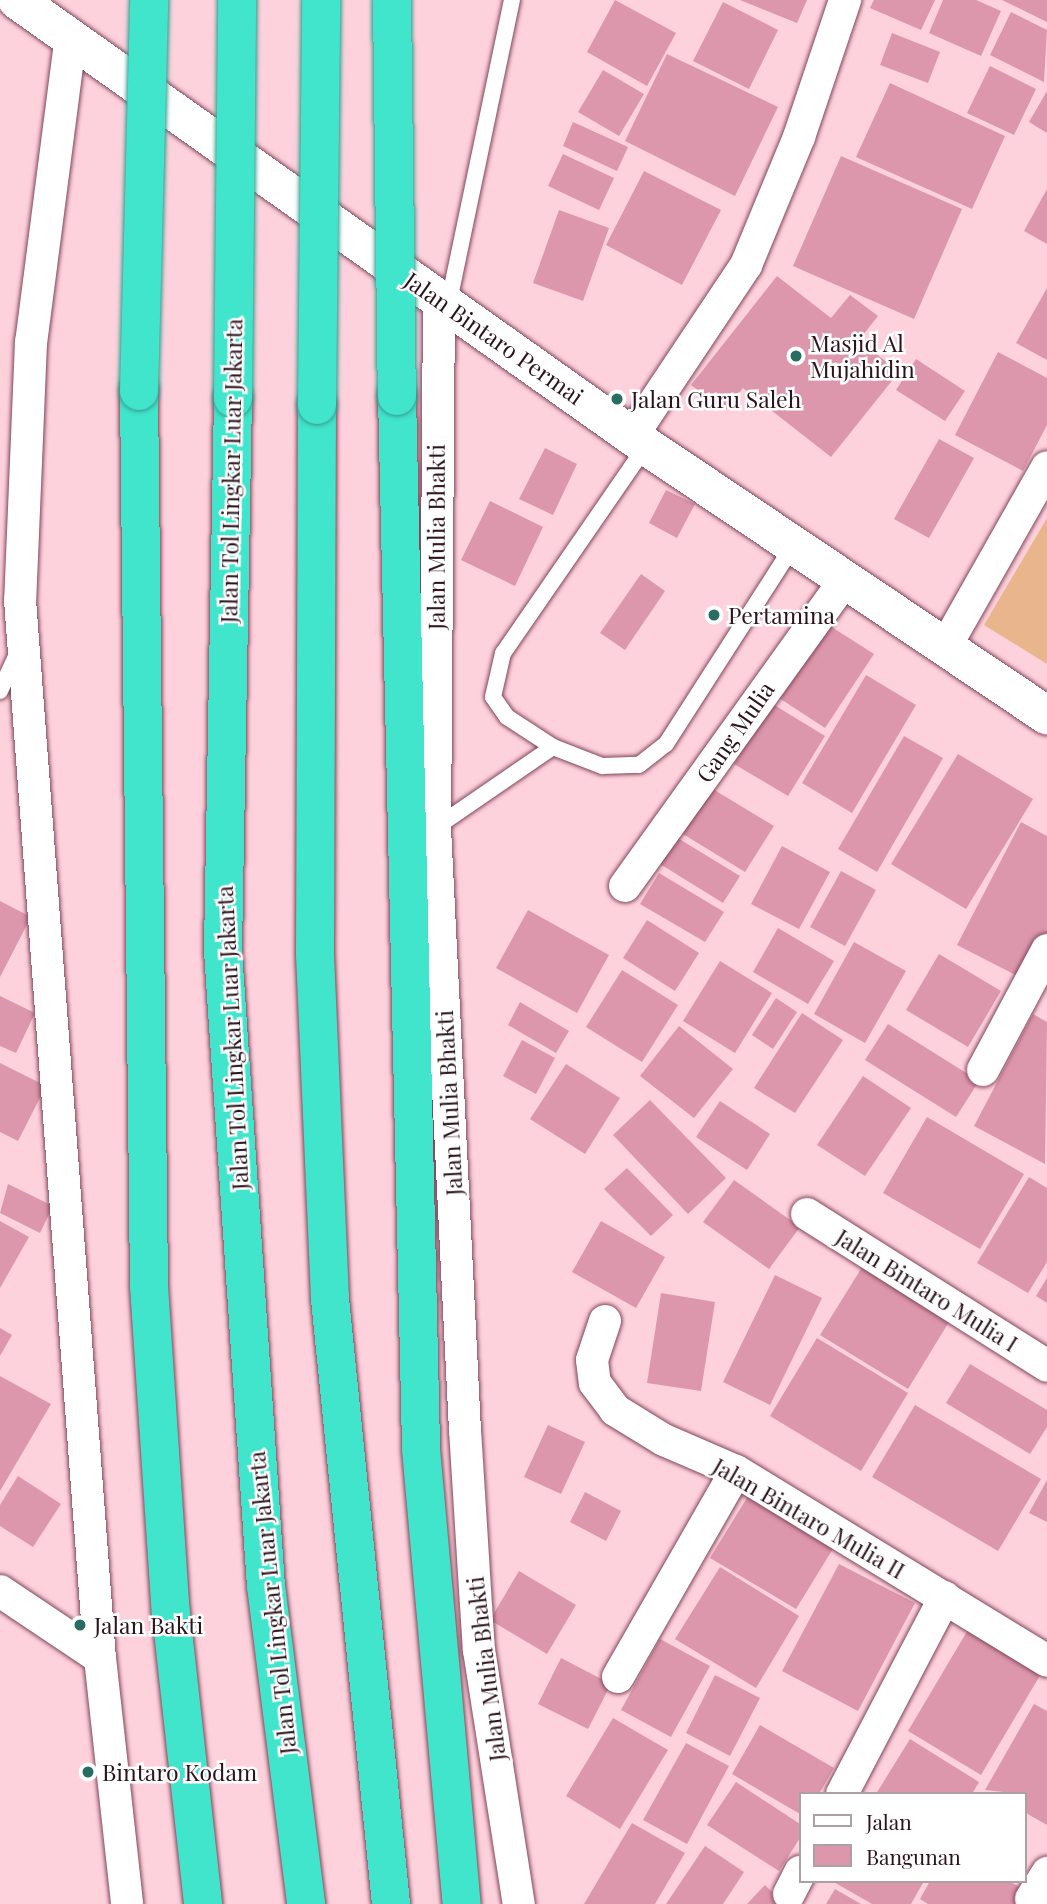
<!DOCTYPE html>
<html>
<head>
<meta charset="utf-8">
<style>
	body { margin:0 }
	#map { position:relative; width:1047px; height:1904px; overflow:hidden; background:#fed2dd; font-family:"Playfair Display",serif }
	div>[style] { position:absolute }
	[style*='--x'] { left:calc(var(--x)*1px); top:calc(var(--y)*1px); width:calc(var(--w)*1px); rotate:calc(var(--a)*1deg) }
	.green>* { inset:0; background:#e8b58c }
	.building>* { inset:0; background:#dd97ac }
	.roads { filter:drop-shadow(0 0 2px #824559) drop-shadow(0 0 2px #824559) }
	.service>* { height:16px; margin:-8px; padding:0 8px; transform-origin:8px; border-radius:8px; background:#fff }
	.minor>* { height:32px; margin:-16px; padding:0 16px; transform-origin:16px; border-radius:16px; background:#fff }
	.secondary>* { height:38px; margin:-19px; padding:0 19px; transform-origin:19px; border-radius:19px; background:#fff }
	.motorway>* { height:38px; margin:-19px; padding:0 19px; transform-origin:19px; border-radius:19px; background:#40e5cc }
	.bridges { filter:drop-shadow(0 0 2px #399c8e) drop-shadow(0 0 2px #399c8e) }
	.motorway-bridge>* { height:38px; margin:-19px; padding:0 19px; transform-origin:19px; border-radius:19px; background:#40e5cc }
	.dots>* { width:19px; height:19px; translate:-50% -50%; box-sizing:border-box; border:4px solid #fff; border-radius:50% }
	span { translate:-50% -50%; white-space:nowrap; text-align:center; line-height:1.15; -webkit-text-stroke:5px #fff; paint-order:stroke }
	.street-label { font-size:23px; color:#2d141c }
	.poi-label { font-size:23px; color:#2d141c }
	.left { translate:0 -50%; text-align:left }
	.legend { position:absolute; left:799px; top:1792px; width:228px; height:91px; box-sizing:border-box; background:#fff; border:2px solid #aba1a4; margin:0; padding:9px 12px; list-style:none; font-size:21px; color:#2d141c }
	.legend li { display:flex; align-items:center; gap:14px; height:35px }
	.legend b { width:35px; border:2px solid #aba1a4 }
</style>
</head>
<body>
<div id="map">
	<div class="green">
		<div style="clip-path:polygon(1047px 518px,1047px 664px,984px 625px)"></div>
	</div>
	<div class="building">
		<div style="clip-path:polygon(615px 0,676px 33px,647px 86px,587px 52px)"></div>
		<div style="clip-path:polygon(740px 0,807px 0,797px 23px)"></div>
		<div style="clip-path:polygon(874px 0,935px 0,921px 30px,870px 8px)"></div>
		<div style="clip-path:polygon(943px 0,976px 0,1001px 11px,981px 56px,929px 33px)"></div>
		<div style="clip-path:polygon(1002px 0,1047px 0,1047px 22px)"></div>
		<div style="clip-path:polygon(723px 2px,778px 30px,749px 89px,693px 61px)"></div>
		<div style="clip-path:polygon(1011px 12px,1047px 30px,1044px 82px,990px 55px)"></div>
		<div style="clip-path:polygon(892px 33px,940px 52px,928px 83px,880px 65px)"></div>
		<div style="clip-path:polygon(667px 54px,778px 107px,735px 196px,625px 141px)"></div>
		<div style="clip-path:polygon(990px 66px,1036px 89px,1014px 135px,967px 113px)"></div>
		<div style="clip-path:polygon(603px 70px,644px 94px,619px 136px,578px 112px)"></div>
		<div style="clip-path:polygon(890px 83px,1005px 136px,972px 209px,856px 157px)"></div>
		<div style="clip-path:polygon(1047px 91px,1047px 133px,1029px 122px)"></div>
		<div style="clip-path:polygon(573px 122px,628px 147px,617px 171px,563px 146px)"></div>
		<div style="clip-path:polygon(563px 154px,614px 178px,599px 210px,548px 186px)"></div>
		<div style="clip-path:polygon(841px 156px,962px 209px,914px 319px,793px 266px)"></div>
		<div style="clip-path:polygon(644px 171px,721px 210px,682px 285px,606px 245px)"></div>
		<div style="clip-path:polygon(1047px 189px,1047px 244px,1024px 231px)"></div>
		<div style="clip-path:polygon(559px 210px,609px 228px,583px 301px,533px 283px)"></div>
		<div style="clip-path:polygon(777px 276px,831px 318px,850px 295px,878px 316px,859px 340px,899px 372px,831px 457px,743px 388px,725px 411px,691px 385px)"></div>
		<div style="clip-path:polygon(1047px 288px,1047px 360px,1016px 343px)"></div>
		<div style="clip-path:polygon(998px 352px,1047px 378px,1047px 425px,1023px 471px,955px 435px)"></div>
		<div style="clip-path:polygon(916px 359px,965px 391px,945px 421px,896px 390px)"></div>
		<div style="clip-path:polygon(939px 439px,974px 458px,929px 538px,894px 519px)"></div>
		<div style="clip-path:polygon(545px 448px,577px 464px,553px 515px,519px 499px)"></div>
		<div style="clip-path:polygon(666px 490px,695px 504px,677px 538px,649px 523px)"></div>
		<div style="clip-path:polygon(490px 501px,543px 527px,515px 586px,461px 560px)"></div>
		<div style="clip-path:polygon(641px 574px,665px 591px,625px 650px,600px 633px)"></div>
		<div style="clip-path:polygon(824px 622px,874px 654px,825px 728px,776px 696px)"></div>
		<div style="clip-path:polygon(866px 675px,916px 705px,852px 813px,802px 783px)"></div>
		<div style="clip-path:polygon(771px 703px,825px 736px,788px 796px,734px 764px)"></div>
		<div style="clip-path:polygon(904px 736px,943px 758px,877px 872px,838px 849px)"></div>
		<div style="clip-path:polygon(958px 754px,1033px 799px,966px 909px,891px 864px)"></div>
		<div style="clip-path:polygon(711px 788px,774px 826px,745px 872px,683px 834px)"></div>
		<div style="clip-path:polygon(1021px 822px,1047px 836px,1047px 943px,1027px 981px,957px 945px)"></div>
		<div style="clip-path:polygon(676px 837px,740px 876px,723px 903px,660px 864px)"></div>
		<div style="clip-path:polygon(782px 846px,830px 872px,799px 929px,751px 904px)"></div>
		<div style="clip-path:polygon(841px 871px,876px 890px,845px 946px,810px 927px)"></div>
		<div style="clip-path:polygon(659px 873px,724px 912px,705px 942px,640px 904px)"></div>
		<div style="clip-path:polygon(0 901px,31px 917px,0 977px)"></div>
		<div style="clip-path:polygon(528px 910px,609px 955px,577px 1013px,496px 968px)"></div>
		<div style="clip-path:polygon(647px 920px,699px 953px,675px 991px,623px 958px)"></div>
		<div style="clip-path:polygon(778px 928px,834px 961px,808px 1004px,753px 972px)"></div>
		<div style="clip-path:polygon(854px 942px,906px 971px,865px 1043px,814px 1014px)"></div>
		<div style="clip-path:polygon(939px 954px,1001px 991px,968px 1047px,906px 1010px)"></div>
		<div style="clip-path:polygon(720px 961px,772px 993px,735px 1053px,683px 1021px)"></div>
		<div style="clip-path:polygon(622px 970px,678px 1005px,642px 1062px,586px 1027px)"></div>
		<div style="clip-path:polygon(0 996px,35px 1013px,16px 1053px,0 1046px)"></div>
		<div style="clip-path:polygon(776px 998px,797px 1012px,773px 1049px,752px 1035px)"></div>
		<div style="clip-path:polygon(520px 1002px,569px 1031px,556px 1053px,508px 1025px)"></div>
		<div style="clip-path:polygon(802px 1013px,843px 1040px,795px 1113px,754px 1088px)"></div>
		<div style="clip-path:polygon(1033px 1014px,1047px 1022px,1045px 1164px,974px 1126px)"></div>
		<div style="clip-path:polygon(888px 1024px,979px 1081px,956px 1117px,865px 1060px)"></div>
		<div style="clip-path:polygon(679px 1026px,733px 1069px,694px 1118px,640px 1076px)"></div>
		<div style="clip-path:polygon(522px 1040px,555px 1058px,536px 1094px,503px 1076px)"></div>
		<div style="clip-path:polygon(0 1063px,46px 1086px,18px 1141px,0 1132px)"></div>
		<div style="clip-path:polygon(566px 1064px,620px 1098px,585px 1154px,530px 1119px)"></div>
		<div style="clip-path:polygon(863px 1076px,911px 1108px,865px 1176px,817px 1145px)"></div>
		<div style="clip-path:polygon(650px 1100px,726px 1178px,688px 1214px,613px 1135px)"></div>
		<div style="clip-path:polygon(720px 1101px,770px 1134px,747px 1170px,696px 1137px)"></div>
		<div style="clip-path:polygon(927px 1117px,1024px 1174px,980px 1249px,883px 1193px)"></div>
		<div style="clip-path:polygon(627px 1168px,673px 1215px,651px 1236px,604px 1189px)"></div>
		<div style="clip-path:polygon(1029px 1177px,1047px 1188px,1047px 1262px,1028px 1293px,977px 1263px)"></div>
		<div style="clip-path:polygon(734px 1180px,800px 1227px,769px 1269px,703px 1222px)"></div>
		<div style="clip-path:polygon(8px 1184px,53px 1206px,40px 1233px,0 1213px)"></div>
		<div style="clip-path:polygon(0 1221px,29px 1237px,0 1288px)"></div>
		<div style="clip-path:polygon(601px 1221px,665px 1257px,636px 1308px,572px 1272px)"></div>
		<div style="clip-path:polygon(864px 1264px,952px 1317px,908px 1389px,820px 1335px)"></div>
		<div style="clip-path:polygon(775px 1275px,822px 1298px,770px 1405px,723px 1382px)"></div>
		<div style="clip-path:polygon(1047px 1278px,1047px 1303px,1036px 1296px)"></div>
		<div style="clip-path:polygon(661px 1293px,715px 1302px,701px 1391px,647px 1383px)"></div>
		<div style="clip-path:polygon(0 1328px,12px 1335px,0 1356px)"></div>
		<div style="clip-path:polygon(817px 1338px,908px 1393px,861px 1471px,770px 1416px)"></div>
		<div style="clip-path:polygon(970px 1364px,1047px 1410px,1047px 1427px,1030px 1454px,946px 1403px)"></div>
		<div style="clip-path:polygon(0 1376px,51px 1404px,0 1491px)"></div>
		<div style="clip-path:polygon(915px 1405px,1041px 1479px,998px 1551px,872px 1477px)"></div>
		<div style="clip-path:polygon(548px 1425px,585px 1442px,561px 1494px,524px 1477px)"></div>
		<div style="clip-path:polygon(18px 1476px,61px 1504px,33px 1547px,0 1526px,0 1505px)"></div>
		<div style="clip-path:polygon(1047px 1480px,1047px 1522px,1029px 1513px)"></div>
		<div style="clip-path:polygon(753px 1488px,839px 1539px,796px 1609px,710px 1558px)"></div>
		<div style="clip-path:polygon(585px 1492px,621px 1511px,606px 1541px,570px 1522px)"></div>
		<div style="clip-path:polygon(839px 1564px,915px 1603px,858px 1711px,782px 1671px)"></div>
		<div style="clip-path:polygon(720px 1567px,799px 1616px,756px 1688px,675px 1639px)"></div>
		<div style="clip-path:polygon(519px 1571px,576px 1605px,547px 1654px,490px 1620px)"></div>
		<div style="clip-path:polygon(972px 1623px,1045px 1667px,981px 1775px,908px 1731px)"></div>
		<div style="clip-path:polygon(660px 1639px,710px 1666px,671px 1737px,621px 1710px)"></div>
		<div style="clip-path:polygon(561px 1658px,611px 1684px,588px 1729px,538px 1704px)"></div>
		<div style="clip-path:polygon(715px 1675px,760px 1698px,730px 1756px,686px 1733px)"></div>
		<div style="clip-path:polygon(1034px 1704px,1047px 1711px,1047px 1825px,1024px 1812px,1024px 1794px,985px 1790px)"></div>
		<div style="clip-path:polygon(613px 1718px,668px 1750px,620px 1829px,566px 1796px)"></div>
		<div style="clip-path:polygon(760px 1725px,834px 1768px,819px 1794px,800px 1794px,800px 1814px,732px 1774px)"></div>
		<div style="clip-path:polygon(910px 1739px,979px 1782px,972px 1794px,876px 1794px)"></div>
		<div style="clip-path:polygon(686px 1743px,729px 1766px,687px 1844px,643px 1820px)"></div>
		<div style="clip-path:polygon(736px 1782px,800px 1824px,800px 1838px,779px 1871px,707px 1825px)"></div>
		<div style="clip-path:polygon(632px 1823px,685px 1853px,655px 1904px,584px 1904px)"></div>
		<div style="clip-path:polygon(705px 1846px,744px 1872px,723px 1904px,666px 1904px)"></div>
		<div style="clip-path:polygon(832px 1881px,924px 1881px,911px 1904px,872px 1904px)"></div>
		<div style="clip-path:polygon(930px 1881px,1009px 1881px,1033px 1895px,1027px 1904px,928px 1904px,920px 1899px)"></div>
		<div style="clip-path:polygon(765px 1885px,784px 1904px,747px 1904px)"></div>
		<div style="clip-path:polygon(835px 1889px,861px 1904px,826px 1904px)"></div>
	</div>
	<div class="roads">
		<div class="service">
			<div style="--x:448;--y:306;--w:313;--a:-78.2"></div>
			<div style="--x:646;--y:446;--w:252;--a:124.6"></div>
			<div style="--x:503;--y:653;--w:45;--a:102.8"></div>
			<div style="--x:493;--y:697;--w:24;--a:55"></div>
			<div style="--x:507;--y:717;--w:55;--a:33.1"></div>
			<div style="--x:553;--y:747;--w:53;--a:21.2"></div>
			<div style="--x:602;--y:766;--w:37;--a:-2"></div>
			<div style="--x:639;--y:765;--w:34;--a:-38"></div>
			<div style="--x:666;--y:744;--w:237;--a:-57.3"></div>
			<div style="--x:0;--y:691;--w:43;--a:-65.2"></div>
			<div style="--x:435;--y:828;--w:143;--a:-34.5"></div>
		</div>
		<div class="minor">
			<div style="--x:70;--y:43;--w:302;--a:97.4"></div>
			<div style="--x:31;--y:342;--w:258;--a:92.4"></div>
			<div style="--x:20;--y:600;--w:1061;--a:85.68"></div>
			<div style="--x:100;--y:1658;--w:247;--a:83.7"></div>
			<div style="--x:439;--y:299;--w:529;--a:90.43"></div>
			<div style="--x:435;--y:828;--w:603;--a:87.15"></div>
			<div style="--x:465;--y:1430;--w:220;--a:86.4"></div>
			<div style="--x:479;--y:1650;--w:257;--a:81.1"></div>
			<div style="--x:632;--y:436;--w:206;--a:-56.3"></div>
			<div style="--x:746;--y:265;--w:139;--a:-67.5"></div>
			<div style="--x:799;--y:137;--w:145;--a:-71.4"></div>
			<div style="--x:947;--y:644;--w:203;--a:-60.5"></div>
			<div style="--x:625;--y:886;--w:378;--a:-54.3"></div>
			<div style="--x:983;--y:1070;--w:136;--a:-61.9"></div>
			<div style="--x:807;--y:1214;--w:284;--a:32.3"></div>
			<div style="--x:605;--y:1321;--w:41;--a:108.4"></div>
			<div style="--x:592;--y:1360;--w:23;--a:83"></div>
			<div style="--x:595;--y:1383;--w:34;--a:53"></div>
			<div style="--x:615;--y:1410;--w:57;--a:31.5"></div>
			<div style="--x:664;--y:1440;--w:78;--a:23.3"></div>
			<div style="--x:736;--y:1471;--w:364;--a:31.4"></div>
			<div style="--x:0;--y:1591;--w:120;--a:33.8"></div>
			<div style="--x:618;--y:1677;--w:237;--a:-60.2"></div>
			<div style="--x:842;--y:1794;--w:222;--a:-62.4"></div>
			<div style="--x:789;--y:1894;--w:25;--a:-63"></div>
			<div style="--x:1031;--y:1899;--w:31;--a:-58"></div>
		</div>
		<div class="secondary">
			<div style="--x:17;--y:0;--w:771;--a:35.34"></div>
			<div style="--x:646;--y:446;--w:483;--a:33.9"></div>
		</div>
		<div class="motorway">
			<div style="--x:139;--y:391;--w:895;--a:89.36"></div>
			<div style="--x:149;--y:1286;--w:328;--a:86.2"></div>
			<div style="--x:171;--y:1613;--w:293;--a:83.7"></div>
			<div style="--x:397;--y:396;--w:1053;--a:88.69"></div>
			<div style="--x:421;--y:1449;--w:457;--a:84.9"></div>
			<div style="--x:233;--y:398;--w:553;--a:91.04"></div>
			<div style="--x:223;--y:951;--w:636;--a:86.13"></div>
			<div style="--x:266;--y:1586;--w:321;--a:82.8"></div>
			<div style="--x:317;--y:405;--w:550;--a:90.21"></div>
			<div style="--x:315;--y:955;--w:344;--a:87.5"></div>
			<div style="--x:330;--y:1299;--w:608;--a:84.24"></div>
		</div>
	</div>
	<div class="bridges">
		<div class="motorway-bridge">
			<div style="--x:392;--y:0;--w:396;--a:89.3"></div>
			<div style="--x:139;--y:391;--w:391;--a:-88.5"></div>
			<div style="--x:233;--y:398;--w:398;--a:-89.4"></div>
			<div style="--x:317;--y:405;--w:405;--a:-89.4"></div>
		</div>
	</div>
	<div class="dots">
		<div style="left:796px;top:356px;background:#276d62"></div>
		<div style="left:617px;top:399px;background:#276d62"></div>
		<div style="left:714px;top:615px;background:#276d62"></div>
		<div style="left:80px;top:1625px;background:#276d62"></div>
		<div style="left:88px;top:1772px;background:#276d62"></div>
	</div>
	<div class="street-label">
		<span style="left:494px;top:338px;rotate:35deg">Jalan Bintaro Permai</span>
		<span style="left:231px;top:471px;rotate:-89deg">Jalan Tol Lingkar Luar Jakarta</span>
		<span style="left:436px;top:537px;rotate:-90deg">Jalan Mulia Bhakti</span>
		<span style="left:735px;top:732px;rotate:-55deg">Gang Mulia</span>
		<span style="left:232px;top:1038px;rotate:-93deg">Jalan Tol Lingkar Luar Jakarta</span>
		<span style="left:449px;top:1103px;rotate:-93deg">Jalan Mulia Bhakti</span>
		<span style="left:927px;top:1290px;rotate:32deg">Jalan Bintaro Mulia I</span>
		<span style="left:809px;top:1518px;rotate:30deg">Jalan Bintaro Mulia II</span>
		<span style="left:272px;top:1603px;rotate:-96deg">Jalan Tol Lingkar Luar Jakarta</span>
		<span style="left:486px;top:1669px;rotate:-97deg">Jalan Mulia Bhakti</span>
	</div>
	<div class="poi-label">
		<span class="left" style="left:810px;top:356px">Masjid Al<br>Mujahidin</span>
		<span class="left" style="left:631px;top:399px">Jalan Guru Saleh</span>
		<span class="left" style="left:728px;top:615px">Pertamina</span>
		<span class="left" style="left:94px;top:1625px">Jalan Bakti</span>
		<span class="left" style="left:102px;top:1772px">Bintaro Kodam</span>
	</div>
	<ul class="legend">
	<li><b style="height:9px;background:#fff"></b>Jalan</li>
	<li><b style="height:19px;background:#dd97ac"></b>Bangunan</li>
	</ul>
</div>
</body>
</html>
